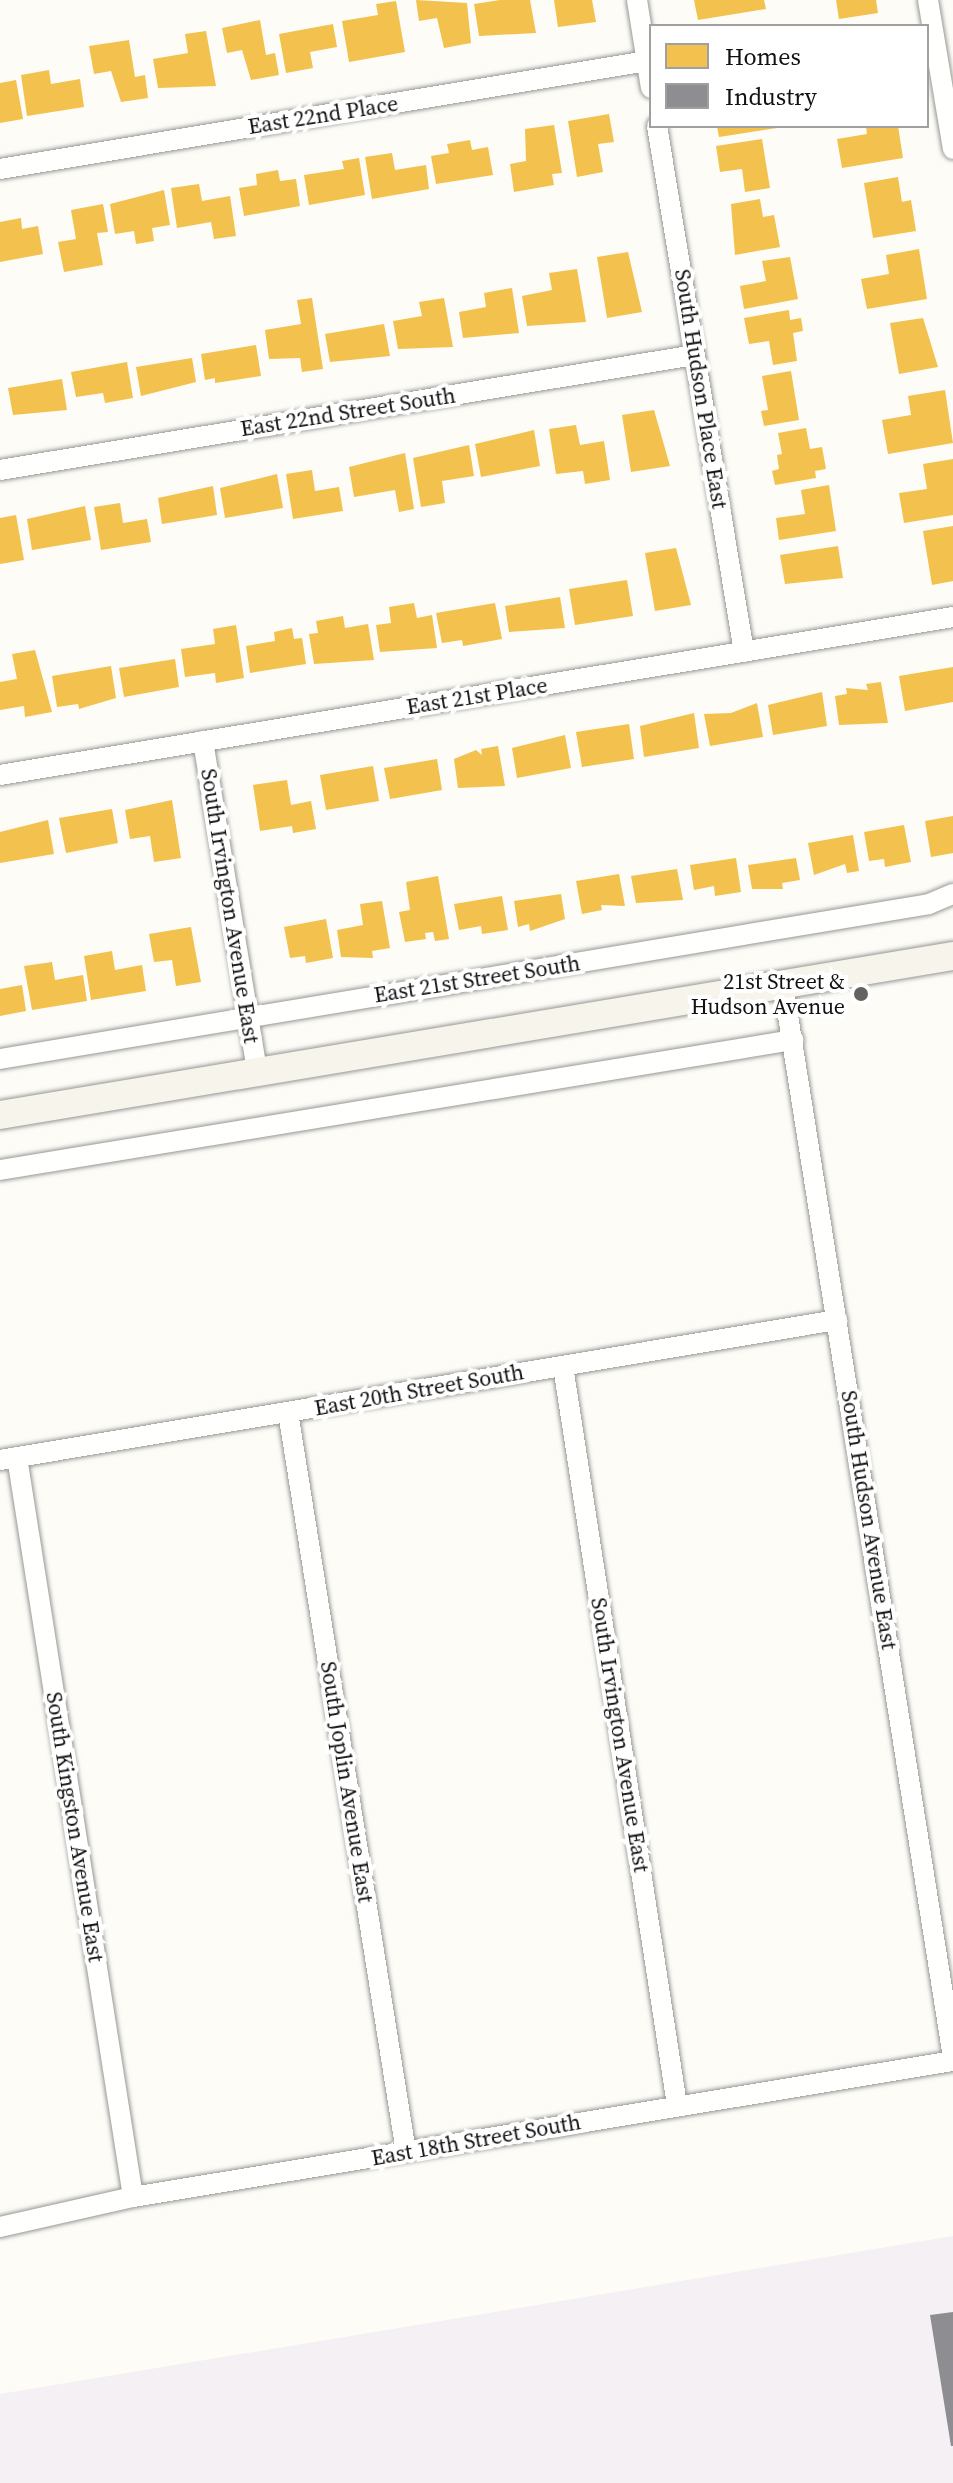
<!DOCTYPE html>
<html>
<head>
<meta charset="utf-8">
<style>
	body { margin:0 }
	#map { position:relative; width:953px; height:2483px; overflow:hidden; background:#fdfcf7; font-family:"Source Serif 4",serif }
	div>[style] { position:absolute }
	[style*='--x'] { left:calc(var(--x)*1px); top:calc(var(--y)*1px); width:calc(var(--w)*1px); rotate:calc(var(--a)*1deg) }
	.industrial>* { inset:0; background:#f5f0f3 }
	.homes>* { inset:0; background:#f2c14e }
	.industry>* { inset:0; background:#8d8d92 }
	.roads { filter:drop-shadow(0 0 2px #979795) drop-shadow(0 0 2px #979795) }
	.minor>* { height:20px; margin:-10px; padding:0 10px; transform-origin:10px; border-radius:10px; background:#fffffe }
	.secondary>* { height:28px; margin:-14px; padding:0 14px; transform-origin:14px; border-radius:14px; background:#f6f4eb }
	.dots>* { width:22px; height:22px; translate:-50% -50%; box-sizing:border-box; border:4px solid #fff; border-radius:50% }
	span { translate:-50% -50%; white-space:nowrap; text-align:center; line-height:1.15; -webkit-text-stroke:8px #fff; paint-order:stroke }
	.street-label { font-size:22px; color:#111 }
	.poi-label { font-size:22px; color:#111 }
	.right { translate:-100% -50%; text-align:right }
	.legend { position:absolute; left:649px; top:24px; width:280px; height:104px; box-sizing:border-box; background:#fff; border:2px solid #a0a0a0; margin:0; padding:10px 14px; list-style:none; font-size:24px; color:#111 }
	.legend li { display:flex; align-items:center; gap:16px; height:40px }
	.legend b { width:40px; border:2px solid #a0a0a0 }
</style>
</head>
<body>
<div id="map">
	<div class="industrial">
		<div style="clip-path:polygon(953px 2236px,953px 2483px,0 2483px,0 2394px)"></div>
	</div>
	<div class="homes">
		<div style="clip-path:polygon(416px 0,467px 3px,471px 43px,444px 48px,437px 18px,419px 21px)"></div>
		<div style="clip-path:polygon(500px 0,530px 0,536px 33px,479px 36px,474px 4px)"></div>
		<div style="clip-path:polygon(554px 0,592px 0,596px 22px,558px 27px)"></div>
		<div style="clip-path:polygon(694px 0,764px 0,766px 9px,698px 20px)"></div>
		<div style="clip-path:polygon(836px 0,876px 0,878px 13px,839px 19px)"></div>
		<div style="clip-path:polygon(396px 1px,405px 52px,349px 62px,342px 21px,378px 15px,376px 4px)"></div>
		<div style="clip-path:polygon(260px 20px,266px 55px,275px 53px,279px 75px,251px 80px,242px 50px,227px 53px,222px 28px)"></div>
		<div style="clip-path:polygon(333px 24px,337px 47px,310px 52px,313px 68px,286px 73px,279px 34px)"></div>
		<div style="clip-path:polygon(206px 31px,216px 86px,158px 88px,153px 59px,188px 53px,185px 34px)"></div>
		<div style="clip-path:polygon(129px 40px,135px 77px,145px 75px,148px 98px,121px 102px,111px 71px,94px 74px,89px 46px)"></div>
		<div style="clip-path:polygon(49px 70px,51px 84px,80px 79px,84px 107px,27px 116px,21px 75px)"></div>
		<div style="clip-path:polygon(16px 80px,23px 119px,0 123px,0 83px)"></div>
		<div style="clip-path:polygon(609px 114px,614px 142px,598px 144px,603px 172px,577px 177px,568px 121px)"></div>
		<div style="clip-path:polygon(554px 125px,562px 173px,552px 174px,554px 185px,514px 192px,510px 164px,526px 161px,525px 129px)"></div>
		<div style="clip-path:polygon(717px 126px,777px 126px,777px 128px,719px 137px)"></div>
		<div style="clip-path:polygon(866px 126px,898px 126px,903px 158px,842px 168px,837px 139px,867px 134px)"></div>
		<div style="clip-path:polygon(762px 139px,770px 188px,745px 192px,742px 169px,720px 172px,716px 146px)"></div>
		<div style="clip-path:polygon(470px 140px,472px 150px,488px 147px,493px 175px,436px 184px,431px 156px,449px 153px,447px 144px)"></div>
		<div style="clip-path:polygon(392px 153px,395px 170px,426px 165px,429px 189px,372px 199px,365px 157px)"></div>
		<div style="clip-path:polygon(359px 158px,365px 195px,309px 205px,304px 175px,344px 169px,342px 161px)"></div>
		<div style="clip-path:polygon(278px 170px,280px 181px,296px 179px,300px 206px,244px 216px,239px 188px,257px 185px,256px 174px)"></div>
		<div style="clip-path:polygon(898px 177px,902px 202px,911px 200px,916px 231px,873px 238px,864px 183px)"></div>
		<div style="clip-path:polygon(199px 184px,202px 201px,230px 196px,236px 236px,214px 239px,211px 222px,177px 228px,171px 188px)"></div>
		<div style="clip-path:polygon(164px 190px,170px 225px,152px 228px,154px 241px,136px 244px,134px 231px,115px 234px,110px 204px)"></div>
		<div style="clip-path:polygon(760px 199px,763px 217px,774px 215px,780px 247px,735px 255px,731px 204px)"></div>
		<div style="clip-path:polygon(103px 204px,108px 232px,97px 233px,103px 265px,64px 272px,58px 242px,76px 239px,71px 210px)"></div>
		<div style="clip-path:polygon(21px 218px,22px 229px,38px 226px,43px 254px,0 262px,0 222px)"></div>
		<div style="clip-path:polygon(919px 249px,927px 299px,867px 309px,861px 279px,889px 274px,886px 255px)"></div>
		<div style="clip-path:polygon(628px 252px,642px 312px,607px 318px,597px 257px)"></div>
		<div style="clip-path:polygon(790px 257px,798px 299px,744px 309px,740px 286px,766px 281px,762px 261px)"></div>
		<div style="clip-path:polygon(577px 269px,586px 322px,527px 326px,522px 296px,552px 290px,549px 273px)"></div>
		<div style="clip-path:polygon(512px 288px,519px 333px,463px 338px,459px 312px,486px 307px,484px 293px)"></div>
		<div style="clip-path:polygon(312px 298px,323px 369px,302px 372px,300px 358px,269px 359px,265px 330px,301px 324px,297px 300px)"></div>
		<div style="clip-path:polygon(444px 298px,453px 347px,398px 349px,393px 321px,422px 316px,419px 302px)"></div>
		<div style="clip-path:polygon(789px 310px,790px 320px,801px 318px,803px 331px,793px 333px,797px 361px,773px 365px,769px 341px,749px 344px,744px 318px)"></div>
		<div style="clip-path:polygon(923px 318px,938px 367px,899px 374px,890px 323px)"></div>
		<div style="clip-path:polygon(384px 324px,390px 356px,330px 362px,325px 334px)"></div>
		<div style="clip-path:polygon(256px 345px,261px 376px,215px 383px,215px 378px,205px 380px,201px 354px)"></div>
		<div style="clip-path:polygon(192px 358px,196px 382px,141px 396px,136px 367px)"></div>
		<div style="clip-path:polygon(127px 362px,133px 398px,105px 403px,103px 393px,76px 397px,71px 372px)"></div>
		<div style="clip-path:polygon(791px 371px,799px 420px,764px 426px,761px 411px,768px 410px,762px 376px)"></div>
		<div style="clip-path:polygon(62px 379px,67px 410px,13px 415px,8px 388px)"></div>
		<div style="clip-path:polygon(945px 390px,953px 443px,888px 454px,882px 420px,911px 415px,908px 396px)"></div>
		<div style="clip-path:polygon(654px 410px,670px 466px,631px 472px,622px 415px)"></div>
		<div style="clip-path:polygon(576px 425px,580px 445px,604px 441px,610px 480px,585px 484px,583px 471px,556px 474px,549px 429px)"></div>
		<div style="clip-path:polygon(806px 428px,810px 449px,822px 447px,826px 469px,815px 471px,816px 478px,775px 485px,772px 471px,779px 469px,777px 455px,782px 454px,778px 433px)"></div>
		<div style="clip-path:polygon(534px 430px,540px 466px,481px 477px,475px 444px)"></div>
		<div style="clip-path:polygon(469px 445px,474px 476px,442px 481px,445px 503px,421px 507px,413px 458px)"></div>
		<div style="clip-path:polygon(405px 453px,414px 509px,399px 512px,395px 490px,354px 497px,349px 467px)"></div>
		<div style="clip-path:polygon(953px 459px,953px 515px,904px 523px,899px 493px,927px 489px,923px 464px)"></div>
		<div style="clip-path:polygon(312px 470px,315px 491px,339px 487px,343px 511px,293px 519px,286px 474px)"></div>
		<div style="clip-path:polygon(277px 474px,283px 508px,225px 518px,220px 488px)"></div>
		<div style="clip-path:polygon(829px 485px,836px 531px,779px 540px,776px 518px,805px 514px,801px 490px)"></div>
		<div style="clip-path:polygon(213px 486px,217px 515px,162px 524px,158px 498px)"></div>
		<div style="clip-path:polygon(120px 503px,123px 523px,147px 519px,151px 542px,101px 550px,94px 507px)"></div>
		<div style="clip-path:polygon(85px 506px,91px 540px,32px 550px,27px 519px)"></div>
		<div style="clip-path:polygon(16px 515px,24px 560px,0 564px,0 518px)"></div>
		<div style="clip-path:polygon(953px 526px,953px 581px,932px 585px,923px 531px)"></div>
		<div style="clip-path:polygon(838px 546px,843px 578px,785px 584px,780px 555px)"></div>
		<div style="clip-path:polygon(676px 548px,691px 605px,655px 611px,645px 553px)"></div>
		<div style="clip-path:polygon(627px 580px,633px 616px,575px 625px,569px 589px)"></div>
		<div style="clip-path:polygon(560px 597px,565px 628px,509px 632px,505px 606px)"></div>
		<div style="clip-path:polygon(414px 603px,417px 618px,432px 615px,437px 648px,380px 652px,376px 625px,391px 623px,389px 607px)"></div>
		<div style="clip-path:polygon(495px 603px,502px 639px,463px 646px,462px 640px,442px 643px,436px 613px)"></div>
		<div style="clip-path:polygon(343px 616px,345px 628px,368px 624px,374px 660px,314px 664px,309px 634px,318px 633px,316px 621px)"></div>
		<div style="clip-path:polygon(236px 625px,244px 678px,216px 683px,215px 673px,185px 677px,181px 649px,215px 644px,213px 629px)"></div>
		<div style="clip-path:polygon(292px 628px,294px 639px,302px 638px,306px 664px,250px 673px,246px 646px,275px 641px,274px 632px)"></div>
		<div style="clip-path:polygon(35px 650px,52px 712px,25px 717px,24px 706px,0 710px,0 682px,17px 679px,12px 654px)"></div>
		<div style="clip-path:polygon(175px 659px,179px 687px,124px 697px,119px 668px)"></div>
		<div style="clip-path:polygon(111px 666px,116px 698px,79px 709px,78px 704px,57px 707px,52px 676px)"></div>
		<div style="clip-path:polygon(953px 667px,953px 702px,905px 711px,899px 676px)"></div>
		<div style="clip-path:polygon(881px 682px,888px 723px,839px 725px,835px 696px,847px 694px,846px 688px,868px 690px,866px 684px)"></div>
		<div style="clip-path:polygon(822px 692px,827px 726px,773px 735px,768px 705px)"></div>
		<div style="clip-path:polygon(757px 703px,763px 737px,710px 746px,704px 714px,731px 713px)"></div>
		<div style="clip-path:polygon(694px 713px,699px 748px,644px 757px,640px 726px)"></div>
		<div style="clip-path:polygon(629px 724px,634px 759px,582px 767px,576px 732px)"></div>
		<div style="clip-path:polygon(565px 735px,571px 768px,517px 778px,512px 748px)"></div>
		<div style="clip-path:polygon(498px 746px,505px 786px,458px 788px,454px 759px,476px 750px,482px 755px,481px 749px)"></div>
		<div style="clip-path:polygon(437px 759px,442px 790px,390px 799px,384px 768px)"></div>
		<div style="clip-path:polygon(373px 766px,379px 801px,326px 810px,320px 775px)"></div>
		<div style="clip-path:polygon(287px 780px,291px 805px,311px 801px,316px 829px,293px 833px,292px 826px,260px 831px,253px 785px)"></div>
		<div style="clip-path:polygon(172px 800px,181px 858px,154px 862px,150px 836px,130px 839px,125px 810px)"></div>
		<div style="clip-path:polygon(112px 809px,118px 843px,66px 853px,59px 818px)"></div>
		<div style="clip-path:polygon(953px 816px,953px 853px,931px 857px,925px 821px)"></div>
		<div style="clip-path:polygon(48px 820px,54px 854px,0 863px,0 832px)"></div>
		<div style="clip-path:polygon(904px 825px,911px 862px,885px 867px,884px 859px,869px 861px,864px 832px)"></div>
		<div style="clip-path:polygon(853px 835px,859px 871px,847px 873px,845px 864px,814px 875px,808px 843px)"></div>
		<div style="clip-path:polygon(736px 858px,741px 892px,715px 896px,714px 886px,694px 890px,690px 865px)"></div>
		<div style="clip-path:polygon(796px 858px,800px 880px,782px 883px,783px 889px,752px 889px,748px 865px)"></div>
		<div style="clip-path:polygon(677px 869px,683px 900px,636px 903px,631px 876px)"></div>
		<div style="clip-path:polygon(619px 874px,625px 906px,601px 905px,602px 910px,582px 914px,576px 881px)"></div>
		<div style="clip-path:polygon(438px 876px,449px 939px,435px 941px,433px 932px,425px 933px,426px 939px,405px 942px,399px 912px,410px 910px,406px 882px)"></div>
		<div style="clip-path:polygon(561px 894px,565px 919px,530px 931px,529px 924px,518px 927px,514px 901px)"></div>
		<div style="clip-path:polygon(502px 896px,508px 930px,482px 934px,481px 926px,459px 930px,454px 904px)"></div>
		<div style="clip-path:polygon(382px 901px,390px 948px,372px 951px,373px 958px,341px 957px,337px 930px,363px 925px,360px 904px)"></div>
		<div style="clip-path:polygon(326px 919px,333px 958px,306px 963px,305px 956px,290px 958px,284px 927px)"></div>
		<div style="clip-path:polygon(191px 927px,201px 982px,176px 986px,172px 960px,154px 962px,149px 934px)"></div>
		<div style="clip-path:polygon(112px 951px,115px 970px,142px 965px,146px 991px,91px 1000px,84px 956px)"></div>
		<div style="clip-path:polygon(52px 962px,55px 980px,83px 975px,87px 1001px,32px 1010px,24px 966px)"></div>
		<div style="clip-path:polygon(22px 985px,26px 1011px,0 1016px,0 989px)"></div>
	</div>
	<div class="industry">
		<div style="clip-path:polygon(953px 2312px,953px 2446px,951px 2446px,930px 2315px)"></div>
	</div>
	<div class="roads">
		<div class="minor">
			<div style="--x:637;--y:0;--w:89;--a:81"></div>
			<div style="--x:928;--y:0;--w:151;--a:80.5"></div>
			<div style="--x:657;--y:126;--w:533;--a:80.61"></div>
			<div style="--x:0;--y:169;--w:656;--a:-9.48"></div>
			<div style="--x:0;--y:470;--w:704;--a:-9.4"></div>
			<div style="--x:203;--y:741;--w:334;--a:80.7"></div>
			<div style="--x:0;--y:775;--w:966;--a:-9.41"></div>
			<div style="--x:783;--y:984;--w:1086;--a:81"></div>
			<div style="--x:0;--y:1059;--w:942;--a:-9.47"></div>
			<div style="--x:929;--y:904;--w:26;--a:-23"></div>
			<div style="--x:0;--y:1170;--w:804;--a:-9.31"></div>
			<div style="--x:563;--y:1366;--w:748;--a:81.23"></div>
			<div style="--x:288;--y:1412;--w:749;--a:80.94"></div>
			<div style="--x:17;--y:1457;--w:749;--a:81.09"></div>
			<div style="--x:0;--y:1460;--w:849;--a:-9.5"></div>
			<div style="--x:0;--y:2227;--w:136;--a:-12.7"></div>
			<div style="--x:133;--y:2197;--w:831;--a:-9.42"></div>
		</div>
		<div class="secondary">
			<div style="--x:0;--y:1115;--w:966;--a:-9.47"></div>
		</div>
	</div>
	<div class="dots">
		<div style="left:861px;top:994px;background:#646362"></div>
	</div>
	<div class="street-label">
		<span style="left:323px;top:115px;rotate:-9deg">East 22nd Place</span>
		<span style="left:701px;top:389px;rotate:81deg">South Hudson Place East</span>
		<span style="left:348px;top:412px;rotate:-9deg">East 22nd Street South</span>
		<span style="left:477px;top:696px;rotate:-9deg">East 21st Place</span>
		<span style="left:230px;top:906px;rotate:81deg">South Irvington Avenue East</span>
		<span style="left:477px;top:979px;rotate:-9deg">East 21st Street South</span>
		<span style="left:419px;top:1390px;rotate:-10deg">East 20th Street South</span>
		<span style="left:869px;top:1520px;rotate:81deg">South Hudson Avenue East</span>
		<span style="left:620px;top:1735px;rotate:81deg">South Irvington Avenue East</span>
		<span style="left:347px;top:1782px;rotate:81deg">South Joplin Avenue East</span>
		<span style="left:75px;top:1827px;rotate:81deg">South Kingston Avenue East</span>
		<span style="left:476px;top:2140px;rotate:-10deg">East 18th Street South</span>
	</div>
	<div class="poi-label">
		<span class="right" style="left:845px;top:994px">21st Street &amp;<br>Hudson Avenue</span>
	</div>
	<ul class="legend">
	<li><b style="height:22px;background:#f2c14e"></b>Homes</li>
	<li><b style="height:22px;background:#8d8d92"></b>Industry</li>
	</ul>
</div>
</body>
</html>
